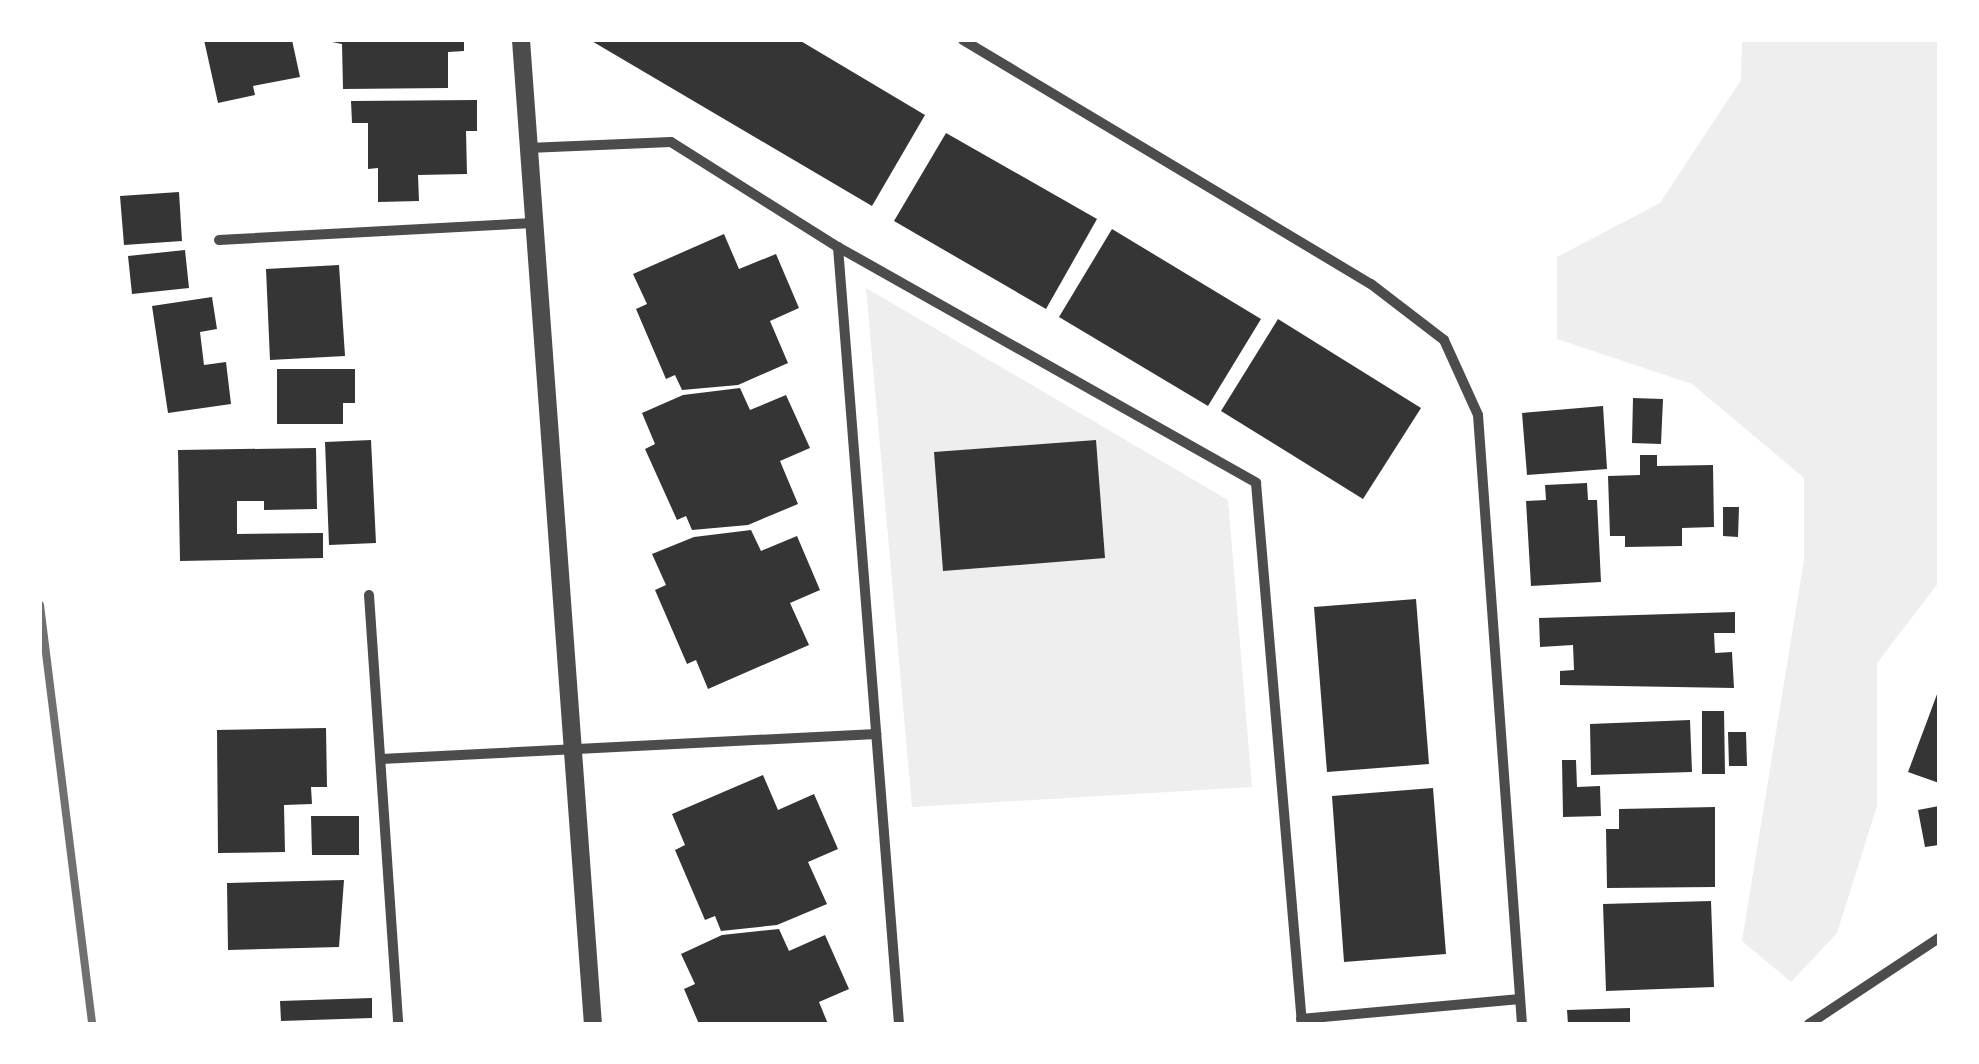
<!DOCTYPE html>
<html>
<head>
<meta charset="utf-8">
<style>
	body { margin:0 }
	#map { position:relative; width:1979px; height:1064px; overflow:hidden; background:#fff; font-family:Arial,sans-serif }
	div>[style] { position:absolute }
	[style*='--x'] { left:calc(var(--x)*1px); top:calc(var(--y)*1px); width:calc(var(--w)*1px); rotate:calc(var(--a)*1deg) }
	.green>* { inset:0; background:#eee }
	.building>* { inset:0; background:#353535 }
	.minor>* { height:10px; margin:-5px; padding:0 5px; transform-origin:5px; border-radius:5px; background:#4c4c4c }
	.tertiary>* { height:18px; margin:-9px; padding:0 9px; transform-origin:9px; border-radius:9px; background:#4c4c4c }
	.rail>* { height:8px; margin:-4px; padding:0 4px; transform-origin:4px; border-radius:4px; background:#707070 }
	span { translate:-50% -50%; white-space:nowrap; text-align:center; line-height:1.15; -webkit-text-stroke:8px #fff; paint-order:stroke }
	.frame { position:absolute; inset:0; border:42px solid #fff; pointer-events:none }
</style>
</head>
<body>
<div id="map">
	<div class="green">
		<div style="clip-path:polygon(1742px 40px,1939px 40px,1939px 582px,1877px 663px,1877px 806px,1837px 933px,1791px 982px,1742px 941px,1804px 560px,1804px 478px,1692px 384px,1557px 339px,1557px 257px,1660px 203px,1741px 80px)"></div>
		<div style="clip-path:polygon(866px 288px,1228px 500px,1252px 787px,912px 807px)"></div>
	</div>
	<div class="building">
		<div style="clip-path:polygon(204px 40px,292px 40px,300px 77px,253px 86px,255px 95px,218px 103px)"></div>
		<div style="clip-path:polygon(322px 40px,464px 40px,464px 51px,448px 52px,448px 88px,343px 89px,342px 44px)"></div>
		<div style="clip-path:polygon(590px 40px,799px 40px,925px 115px,872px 206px)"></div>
		<div style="clip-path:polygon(477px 100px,477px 131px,466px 131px,467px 174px,418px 175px,419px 201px,378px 202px,378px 168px,368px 169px,368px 123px,352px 123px,351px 101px)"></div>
		<div style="clip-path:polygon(946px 133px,1097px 219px,1046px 309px,894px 221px)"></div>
		<div style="clip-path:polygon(179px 192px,182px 241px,124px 245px,120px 196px)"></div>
		<div style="clip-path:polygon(1112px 229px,1261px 319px,1208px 406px,1059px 317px)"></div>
		<div style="clip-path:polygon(724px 234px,739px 269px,776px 254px,799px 308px,770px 321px,788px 363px,738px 385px,682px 390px,675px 375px,666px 379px,636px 309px,647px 304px,633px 274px)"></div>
		<div style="clip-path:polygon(185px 250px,189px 288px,132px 294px,128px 256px)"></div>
		<div style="clip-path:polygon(339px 265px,345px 356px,270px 360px,266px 269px)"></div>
		<div style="clip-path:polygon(212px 297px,217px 329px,200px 332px,204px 365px,226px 362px,231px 404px,168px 413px,152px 306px)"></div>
		<div style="clip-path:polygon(1278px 319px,1421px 408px,1363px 499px,1221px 411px)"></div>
		<div style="clip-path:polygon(277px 369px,355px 369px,355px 403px,343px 403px,343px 424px,277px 424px)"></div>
		<div style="clip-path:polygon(740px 388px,750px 410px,786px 395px,810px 448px,780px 461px,798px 504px,748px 525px,692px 530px,686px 516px,677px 520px,645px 449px,655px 444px,642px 413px,683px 395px)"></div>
		<div style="clip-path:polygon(1633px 398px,1663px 399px,1661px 444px,1632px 443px)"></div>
		<div style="clip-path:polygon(1603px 406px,1607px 469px,1527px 475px,1522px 413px)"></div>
		<div style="clip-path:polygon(371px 440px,376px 543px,329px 545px,325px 442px)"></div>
		<div style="clip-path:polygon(1096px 440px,1105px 558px,943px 571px,934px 452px)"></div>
		<div style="clip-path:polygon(316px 448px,317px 509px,264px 510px,264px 501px,237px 501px,237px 534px,323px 533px,323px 558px,180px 561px,178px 450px)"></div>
		<div style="clip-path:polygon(1640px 455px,1657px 455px,1657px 466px,1713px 465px,1714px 527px,1682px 528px,1682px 546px,1625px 547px,1625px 536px,1610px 536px,1608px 476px,1640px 475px)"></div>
		<div style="clip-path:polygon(1587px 483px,1588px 500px,1597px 500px,1601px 582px,1531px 586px,1526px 501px,1546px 500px,1545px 485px)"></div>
		<div style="clip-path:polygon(1723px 507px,1739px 507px,1738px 537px,1723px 536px)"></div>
		<div style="clip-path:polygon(751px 530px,761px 551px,797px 536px,820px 590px,790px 603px,809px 645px,708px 689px,696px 660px,687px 664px,655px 590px,666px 585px,652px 554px,694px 537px)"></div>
		<div style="clip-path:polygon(1416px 599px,1429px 764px,1327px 772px,1314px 607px)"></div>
		<div style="clip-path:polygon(1735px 612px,1735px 633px,1714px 633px,1715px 653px,1732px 652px,1734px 688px,1560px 685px,1560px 671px,1574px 670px,1573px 645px,1540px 647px,1539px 618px)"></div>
		<div style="clip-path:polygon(1939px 689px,1939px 783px,1908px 772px)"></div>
		<div style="clip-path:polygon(1702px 711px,1724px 711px,1725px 774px,1702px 774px)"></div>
		<div style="clip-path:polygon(1690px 720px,1692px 772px,1591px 775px,1590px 724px)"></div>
		<div style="clip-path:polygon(326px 728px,327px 787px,311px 787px,312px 804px,284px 805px,285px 852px,218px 853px,217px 730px)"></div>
		<div style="clip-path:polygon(1728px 732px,1746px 732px,1747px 766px,1729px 766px)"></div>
		<div style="clip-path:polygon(1562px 760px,1576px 760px,1577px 787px,1600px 786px,1601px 816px,1563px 817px)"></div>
		<div style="clip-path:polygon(763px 775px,778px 810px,814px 794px,838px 849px,808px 862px,827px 904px,777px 925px,721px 931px,715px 916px,705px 920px,675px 850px,685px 845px,672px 814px)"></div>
		<div style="clip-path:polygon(1433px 788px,1446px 954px,1344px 962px,1332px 796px)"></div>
		<div style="clip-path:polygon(1939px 806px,1939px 845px,1925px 847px,1918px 810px)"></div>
		<div style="clip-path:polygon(1715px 807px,1715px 887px,1607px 888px,1606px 829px,1619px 829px,1619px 809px)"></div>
		<div style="clip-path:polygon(311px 816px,359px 816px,359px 855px,312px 855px)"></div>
		<div style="clip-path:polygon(344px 880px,339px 947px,228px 950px,227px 883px)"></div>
		<div style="clip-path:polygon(1711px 901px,1714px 987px,1606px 991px,1603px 904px)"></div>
		<div style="clip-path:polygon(779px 929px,789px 951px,825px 935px,849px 989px,819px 1002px,828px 1024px,699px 1024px,684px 989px,695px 984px,681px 954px,722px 935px)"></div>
		<div style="clip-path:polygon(372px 998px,372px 1018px,281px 1021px,280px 1001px)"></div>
		<div style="clip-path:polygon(1630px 1008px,1630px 1024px,1568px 1024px,1567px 1010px)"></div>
	</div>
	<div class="minor">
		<div style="--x:963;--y:40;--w:475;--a:30.9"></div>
		<div style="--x:1371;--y:284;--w:92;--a:37.5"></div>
		<div style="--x:1444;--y:340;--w:82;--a:65.6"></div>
		<div style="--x:1478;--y:415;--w:611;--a:85.87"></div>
		<div style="--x:528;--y:148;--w:143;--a:-2.4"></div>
		<div style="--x:671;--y:142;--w:197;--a:32.2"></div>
		<div style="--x:838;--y:247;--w:480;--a:29.4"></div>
		<div style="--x:1256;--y:483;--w:543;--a:85.14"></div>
		<div style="--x:219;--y:240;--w:315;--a:-3.1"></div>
		<div style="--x:838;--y:247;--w:779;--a:85.51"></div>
		<div style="--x:369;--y:595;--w:430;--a:86.1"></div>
		<div style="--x:381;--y:759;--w:496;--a:-2.9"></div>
		<div style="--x:1301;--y:1019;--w:220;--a:-5.2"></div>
		<div style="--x:1809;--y:1024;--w:156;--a:-33.5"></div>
	</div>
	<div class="tertiary">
		<div style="--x:521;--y:40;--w:987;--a:85.82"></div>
	</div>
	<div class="rail">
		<div style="--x:40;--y:605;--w:422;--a:82.9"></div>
	</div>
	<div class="frame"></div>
</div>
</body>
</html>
